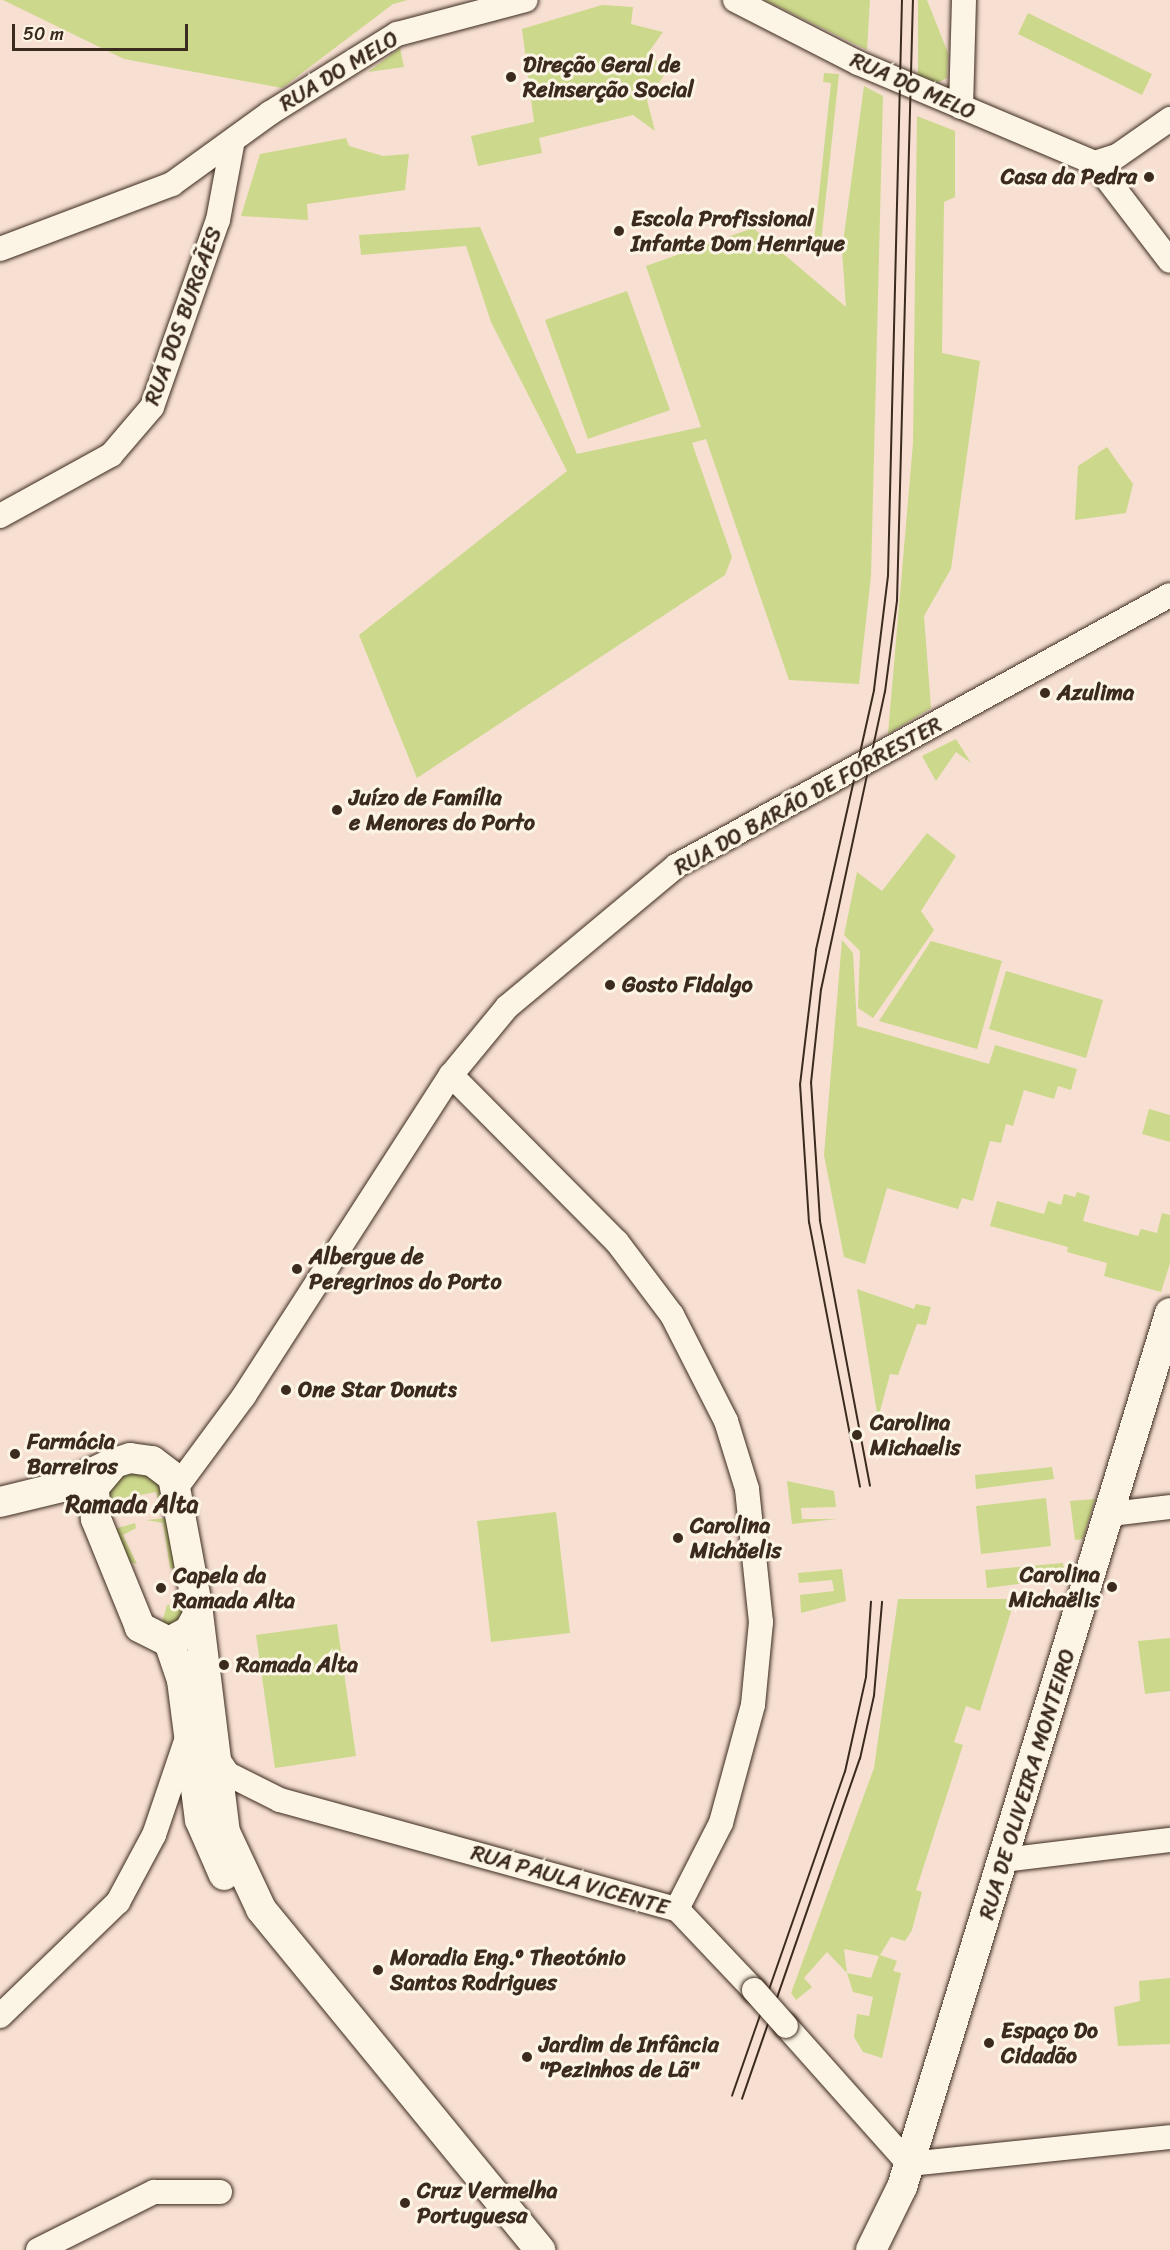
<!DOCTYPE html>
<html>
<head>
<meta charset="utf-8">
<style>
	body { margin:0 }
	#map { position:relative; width:1170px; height:2250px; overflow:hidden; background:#f7e0d2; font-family:Sriracha,sans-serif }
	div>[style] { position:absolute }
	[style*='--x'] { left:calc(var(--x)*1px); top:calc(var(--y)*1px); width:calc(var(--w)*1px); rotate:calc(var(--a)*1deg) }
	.green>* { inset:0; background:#ccd88b }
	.roads { filter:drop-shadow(0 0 2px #3b2a1e) drop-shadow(0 0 2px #3b2a1e) }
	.minor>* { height:24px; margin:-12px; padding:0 12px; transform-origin:12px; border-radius:12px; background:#fcf5e5 }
	.tertiary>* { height:30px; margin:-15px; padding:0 15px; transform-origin:15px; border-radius:15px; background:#fcf5e5 }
	.tram>* { height:1.5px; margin:-0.75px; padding:0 0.75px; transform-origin:0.75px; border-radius:0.75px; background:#3b2a1e }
	.bridges { filter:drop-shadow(0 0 2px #3b2a1e) drop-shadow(0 0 2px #3b2a1e) }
	.minor-bridge>* { height:24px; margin:-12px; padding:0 12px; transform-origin:12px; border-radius:12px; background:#fcf5e5 }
	.dots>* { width:16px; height:16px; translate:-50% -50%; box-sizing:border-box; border:3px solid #fcf5e5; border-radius:50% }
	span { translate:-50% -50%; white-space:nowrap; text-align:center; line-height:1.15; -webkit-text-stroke:6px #fcf5e5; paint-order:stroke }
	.poi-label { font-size:22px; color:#3b2a1e; font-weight:700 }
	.left { translate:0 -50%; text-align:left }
	.right { translate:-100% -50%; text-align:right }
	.street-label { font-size:22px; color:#3b2a1e }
	.neighbourhood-label { font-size:24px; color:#3b2a1e; font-weight:700 }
	.scale { position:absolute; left:12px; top:24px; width:176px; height:27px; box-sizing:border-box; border:3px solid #3b2a1e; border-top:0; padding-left:8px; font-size:18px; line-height:21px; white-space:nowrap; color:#3b2a1e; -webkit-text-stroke:4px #fcf5e5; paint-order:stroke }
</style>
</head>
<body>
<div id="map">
	<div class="green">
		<div style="clip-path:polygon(3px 0,408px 0,393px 4px,282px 88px,124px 59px)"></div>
		<div style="clip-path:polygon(765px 0,870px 0,867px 50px)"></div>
		<div style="clip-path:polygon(918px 0,927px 0,948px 53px,947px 78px,937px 83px,918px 75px)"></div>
		<div style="clip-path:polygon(602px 5px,633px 7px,631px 24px,663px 32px,648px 53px,667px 71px,647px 100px,655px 131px,633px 115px,539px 138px,542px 153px,478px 166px,471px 136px,534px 122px,522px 29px)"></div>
		<div style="clip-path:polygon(1028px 13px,1152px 74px,1142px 95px,1018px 34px)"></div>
		<div style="clip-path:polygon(400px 48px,404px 67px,368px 72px)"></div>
		<div style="clip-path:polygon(824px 73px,839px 74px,820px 252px,808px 254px,800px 250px,813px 250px,831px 83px,823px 82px)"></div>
		<div style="clip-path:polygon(864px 86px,883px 96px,871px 576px,859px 684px,789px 680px,706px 439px,692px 443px,732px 557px,725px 575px,417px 778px,359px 635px,567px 471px,491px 322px,466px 246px,361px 255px,359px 235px,480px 227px,577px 454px,701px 427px,646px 266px,753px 228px,846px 307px,842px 250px)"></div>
		<div style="clip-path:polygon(917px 116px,955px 131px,955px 197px,944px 202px,942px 353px,980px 361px,951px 569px,924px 616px,931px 708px,888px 734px,913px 443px)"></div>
		<div style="clip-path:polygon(346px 138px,349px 146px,383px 156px,409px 154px,405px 190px,307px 204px,308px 220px,241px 216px,260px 154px)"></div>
		<div style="clip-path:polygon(627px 291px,670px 410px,588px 439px,545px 320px)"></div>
		<div style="clip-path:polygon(1107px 447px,1133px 484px,1126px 513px,1075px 520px,1078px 466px)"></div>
		<div style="clip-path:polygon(956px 739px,971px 763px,956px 752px,936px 781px,922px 756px)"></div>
		<div style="clip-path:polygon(927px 833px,956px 856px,921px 911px,934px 930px,873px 1018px,858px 1008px,860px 951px,844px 935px,857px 872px,882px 891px)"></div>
		<div style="clip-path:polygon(842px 940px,853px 953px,857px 1026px,989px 1064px,995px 1045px,1077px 1069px,1071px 1090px,1058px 1086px,1054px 1099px,1024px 1090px,1013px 1126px,1006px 1124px,1001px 1143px,990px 1141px,973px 1201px,962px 1198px,958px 1209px,887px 1188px,865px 1264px,844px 1257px,824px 1155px)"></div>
		<div style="clip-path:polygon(931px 941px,1002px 961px,977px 1049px,879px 1021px)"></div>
		<div style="clip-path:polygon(1006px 971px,1103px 1000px,1086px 1058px,989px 1029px)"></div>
		<div style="clip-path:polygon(1149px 1109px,1170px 1115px,1170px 1142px,1142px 1134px)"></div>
		<div style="clip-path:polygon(1077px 1192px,1090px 1196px,1083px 1221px,1138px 1236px,1141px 1229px,1157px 1233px,1162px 1213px,1170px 1215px,1170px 1263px,1161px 1292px,1104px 1276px,1107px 1263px,1067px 1252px,1068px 1247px,990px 1226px,997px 1201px,1044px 1214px,1048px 1201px,1061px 1205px,1064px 1194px,1075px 1197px)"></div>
		<div style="clip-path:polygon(857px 1289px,914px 1309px,916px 1304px,931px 1307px,926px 1325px,917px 1324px,898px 1375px,890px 1374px,878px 1419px)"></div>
		<div style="clip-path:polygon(1052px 1467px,1054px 1479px,976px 1489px,975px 1475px)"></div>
		<div style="clip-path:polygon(121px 1471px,154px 1474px,167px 1499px,158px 1501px,156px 1492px,113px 1500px,107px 1491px)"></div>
		<div style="clip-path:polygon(787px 1481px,834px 1491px,836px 1507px,801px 1508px,802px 1519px,837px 1519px,792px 1524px)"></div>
		<div style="clip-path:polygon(1046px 1498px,1051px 1546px,981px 1554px,976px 1506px)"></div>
		<div style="clip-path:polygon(1095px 1499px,1083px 1539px,1075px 1540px,1070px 1501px)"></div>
		<div style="clip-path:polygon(556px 1512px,570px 1633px,491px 1642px,477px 1521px)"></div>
		<div style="clip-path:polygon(167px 1518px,177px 1570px,170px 1568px,163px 1523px,146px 1520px)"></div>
		<div style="clip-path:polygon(135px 1523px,136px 1528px,123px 1535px,137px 1564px,123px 1561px,114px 1529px)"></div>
		<div style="clip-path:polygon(1063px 1563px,1065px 1578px,987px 1588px,985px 1570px)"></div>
		<div style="clip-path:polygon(842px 1569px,846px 1601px,801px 1613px,800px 1595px,834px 1591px,832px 1580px,799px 1583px,798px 1573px)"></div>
		<div style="clip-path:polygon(evenodd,898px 1599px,1015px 1599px,980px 1711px,966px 1706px,954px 1742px,963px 1745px,916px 1890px,922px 1892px,912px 1930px,905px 1941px,891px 1937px,880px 1955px,897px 1961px,893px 1971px,901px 1973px,882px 2058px,863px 2052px,854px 2037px,857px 2014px,869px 2016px,873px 1997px,853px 1992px,847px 1973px,827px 1952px,804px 1978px,812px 1987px,796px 2000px,791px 1993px,874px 1768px,898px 1599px,844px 1949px,879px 1956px,871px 1978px,847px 1973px,844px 1949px)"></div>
		<div style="clip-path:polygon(183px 1603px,185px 1617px,168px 1628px,162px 1623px,167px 1605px)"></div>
		<div style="clip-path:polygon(337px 1624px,356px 1756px,275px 1768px,256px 1635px)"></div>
		<div style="clip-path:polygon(1170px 1638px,1170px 1691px,1145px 1694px,1138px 1641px)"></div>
		<div style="clip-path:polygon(1170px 1978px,1170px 2044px,1118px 2046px,1114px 2007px,1140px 2001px,1139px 1981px)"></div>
	</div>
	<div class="roads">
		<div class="minor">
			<div style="--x:735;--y:0;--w:138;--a:27.1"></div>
			<div style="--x:858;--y:63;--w:257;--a:22.9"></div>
			<div style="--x:1095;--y:163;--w:23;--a:-18"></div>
			<div style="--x:1117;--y:156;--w:65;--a:-34.9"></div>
			<div style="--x:961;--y:107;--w:107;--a:-88.4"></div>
			<div style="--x:1095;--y:163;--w:123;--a:52.6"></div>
			<div style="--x:0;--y:249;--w:184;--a:-20.7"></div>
			<div style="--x:172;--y:184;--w:121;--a:-35.9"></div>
			<div style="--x:270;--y:113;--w:150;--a:-31.9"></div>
			<div style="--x:397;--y:34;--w:133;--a:-14.8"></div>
			<div style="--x:0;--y:516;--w:127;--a:-28.8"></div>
			<div style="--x:111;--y:455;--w:63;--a:-49.5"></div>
			<div style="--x:152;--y:407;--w:198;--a:-70.6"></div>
			<div style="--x:218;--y:220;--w:76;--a:-79.4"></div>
			<div style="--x:451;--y:1075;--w:235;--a:45.2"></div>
			<div style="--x:617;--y:1242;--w:91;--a:53"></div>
			<div style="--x:672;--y:1315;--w:119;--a:63"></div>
			<div style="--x:726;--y:1421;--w:71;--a:72.8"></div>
			<div style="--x:747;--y:1489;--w:134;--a:84"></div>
			<div style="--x:761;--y:1622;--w:83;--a:95.5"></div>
			<div style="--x:753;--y:1705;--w:122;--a:105.2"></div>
			<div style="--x:721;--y:1823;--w:97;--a:117.1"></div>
			<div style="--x:176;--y:1488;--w:114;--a:-53.5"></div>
			<div style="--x:244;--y:1396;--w:382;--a:-57.2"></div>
			<div style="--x:451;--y:1075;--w:88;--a:-50.5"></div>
			<div style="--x:507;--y:1007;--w:220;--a:-39.8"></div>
			<div style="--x:676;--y:866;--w:563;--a:-28.75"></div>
			<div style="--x:1112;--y:1514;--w:58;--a:-6.9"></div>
			<div style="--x:215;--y:1755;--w:23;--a:56"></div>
			<div style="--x:228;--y:1774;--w:58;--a:26.6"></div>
			<div style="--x:280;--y:1800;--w:412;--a:15.4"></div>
			<div style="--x:677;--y:1909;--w:112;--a:46.5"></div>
			<div style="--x:1004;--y:1860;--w:167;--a:-6.9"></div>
			<div style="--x:0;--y:2016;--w:164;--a:-44"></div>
			<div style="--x:118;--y:1902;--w:76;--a:-61.8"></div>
			<div style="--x:154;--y:1835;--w:102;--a:-71.2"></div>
			<div style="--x:786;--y:2026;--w:185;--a:48.3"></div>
			<div style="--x:909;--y:2164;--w:262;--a:-5.9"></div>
			<div style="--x:38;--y:2250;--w:130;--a:-26.6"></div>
			<div style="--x:154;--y:2192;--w:66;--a:0"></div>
		</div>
		<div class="tertiary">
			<div style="--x:0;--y:1502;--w:64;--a:-13.6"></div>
			<div style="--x:62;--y:1487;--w:54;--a:-25.1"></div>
			<div style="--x:198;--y:1615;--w:18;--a:119"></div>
			<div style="--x:189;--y:1631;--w:23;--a:151"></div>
			<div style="--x:169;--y:1642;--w:33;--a:-153"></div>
			<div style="--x:140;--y:1627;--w:117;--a:-112.2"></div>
			<div style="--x:96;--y:1519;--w:32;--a:-94"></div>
			<div style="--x:94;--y:1487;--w:31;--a:-50"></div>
			<div style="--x:114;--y:1463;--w:17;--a:-17"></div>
			<div style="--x:130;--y:1458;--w:22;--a:8"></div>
			<div style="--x:152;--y:1461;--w:26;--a:37"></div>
			<div style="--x:173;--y:1477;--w:130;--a:79.4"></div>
			<div style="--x:197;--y:1605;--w:229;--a:83"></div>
			<div style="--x:225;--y:1832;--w:85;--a:64.9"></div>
			<div style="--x:261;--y:1909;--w:441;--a:50.7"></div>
			<div style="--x:169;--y:1642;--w:40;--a:71.1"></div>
			<div style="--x:182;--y:1680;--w:141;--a:82.7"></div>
			<div style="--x:200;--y:1820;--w:60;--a:66.4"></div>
			<div style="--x:871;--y:2250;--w:70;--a:-63.8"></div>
			<div style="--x:902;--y:2187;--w:914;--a:-72.95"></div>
		</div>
	</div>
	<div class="tram">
		<div style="--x:870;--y:1486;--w:270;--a:-100.7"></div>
		<div style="--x:820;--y:1221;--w:138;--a:-93.7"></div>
		<div style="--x:811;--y:1083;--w:94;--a:-83.9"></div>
		<div style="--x:821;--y:990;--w:305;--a:-77.9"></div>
		<div style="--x:885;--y:692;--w:92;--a:-82.5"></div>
		<div style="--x:897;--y:601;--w:601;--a:-88.48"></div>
		<div style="--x:860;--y:1487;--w:269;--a:-100.9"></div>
		<div style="--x:809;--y:1223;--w:138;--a:-93.7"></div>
		<div style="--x:800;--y:1085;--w:136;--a:-83.2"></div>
		<div style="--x:816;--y:950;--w:266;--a:-77.4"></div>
		<div style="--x:874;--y:690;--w:115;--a:-83"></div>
		<div style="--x:888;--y:576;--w:576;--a:-88.61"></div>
		<div style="--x:732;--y:2096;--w:343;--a:-70.8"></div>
		<div style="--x:845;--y:1772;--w:97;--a:-77.5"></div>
		<div style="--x:866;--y:1677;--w:75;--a:-86.2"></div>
		<div style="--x:742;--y:2099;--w:360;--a:-70.9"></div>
		<div style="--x:860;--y:1759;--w:65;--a:-77.5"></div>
		<div style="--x:874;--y:1696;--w:94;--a:-85.1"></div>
	</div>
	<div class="bridges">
		<div class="minor-bridge">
			<div style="--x:754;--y:1990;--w:48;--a:48.4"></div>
		</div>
	</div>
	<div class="dots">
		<div style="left:511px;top:77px;background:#3b2a1e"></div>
		<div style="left:1149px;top:177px;background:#3b2a1e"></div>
		<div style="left:619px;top:231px;background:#3b2a1e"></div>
		<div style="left:1045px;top:693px;background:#3b2a1e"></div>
		<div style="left:337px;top:810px;background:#3b2a1e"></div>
		<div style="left:610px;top:985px;background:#3b2a1e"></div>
		<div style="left:297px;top:1269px;background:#3b2a1e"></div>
		<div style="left:286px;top:1390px;background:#3b2a1e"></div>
		<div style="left:857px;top:1435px;background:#3b2a1e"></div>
		<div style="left:15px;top:1454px;background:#3b2a1e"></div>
		<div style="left:678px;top:1538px;background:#3b2a1e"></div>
		<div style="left:1112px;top:1587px;background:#3b2a1e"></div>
		<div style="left:161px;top:1588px;background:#3b2a1e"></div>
		<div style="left:224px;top:1665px;background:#3b2a1e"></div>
		<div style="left:378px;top:1970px;background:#3b2a1e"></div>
		<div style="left:989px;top:2043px;background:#3b2a1e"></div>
		<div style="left:527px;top:2057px;background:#3b2a1e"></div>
		<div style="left:405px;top:2203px;background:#3b2a1e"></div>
	</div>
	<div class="poi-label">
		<span class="left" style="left:523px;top:77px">Direção Geral de<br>Reinserção Social</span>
		<span class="right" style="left:1137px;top:177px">Casa da Pedra</span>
		<span class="left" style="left:631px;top:231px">Escola Profissional<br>Infante Dom Henrique</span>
		<span class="left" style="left:1057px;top:693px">Azulima</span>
		<span class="left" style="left:349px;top:810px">Juízo de Família<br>e Menores do Porto</span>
		<span class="left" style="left:622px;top:985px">Gosto Fidalgo</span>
		<span class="left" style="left:309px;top:1269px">Albergue de<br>Peregrinos do Porto</span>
		<span class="left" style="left:298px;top:1390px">One Star Donuts</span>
		<span class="left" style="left:870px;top:1435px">Carolina<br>Michaelis</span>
		<span class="left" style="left:27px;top:1454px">Farmácia<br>Barreiros</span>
		<span class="left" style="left:690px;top:1538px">Carolina<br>Michäelis</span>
		<span class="right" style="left:1100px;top:1587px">Carolina<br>Michaëlis</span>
		<span class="left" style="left:173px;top:1588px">Capela da<br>Ramada Alta</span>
		<span class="left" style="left:236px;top:1665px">Ramada Alta</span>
		<span class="left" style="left:390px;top:1970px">Moradia Eng.º Theotónio<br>Santos Rodrigues</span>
		<span class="left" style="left:1001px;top:2043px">Espaço Do<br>Cidadão</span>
		<span class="left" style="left:539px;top:2057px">Jardim de Infância<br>"Pezinhos de Lã"</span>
		<span class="left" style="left:417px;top:2203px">Cruz Vermelha<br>Portuguesa</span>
	</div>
	<div class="street-label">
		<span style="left:339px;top:71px;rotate:-31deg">RUA DO MELO</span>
		<span style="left:913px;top:86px;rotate:24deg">RUA DO MELO</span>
		<span style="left:183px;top:316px;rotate:-70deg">RUA DOS BURGÃES</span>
		<span style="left:808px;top:796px;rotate:-29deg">RUA DO BARÃO DE FORRESTER</span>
		<span style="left:1027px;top:1784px;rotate:-73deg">RUA DE OLIVEIRA MONTEIRO</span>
		<span style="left:570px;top:1880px;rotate:16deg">RUA PAULA VICENTE</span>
	</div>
	<div class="neighbourhood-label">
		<span style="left:132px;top:1505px">Ramada Alta</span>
	</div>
	<div class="scale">50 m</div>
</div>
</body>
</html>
